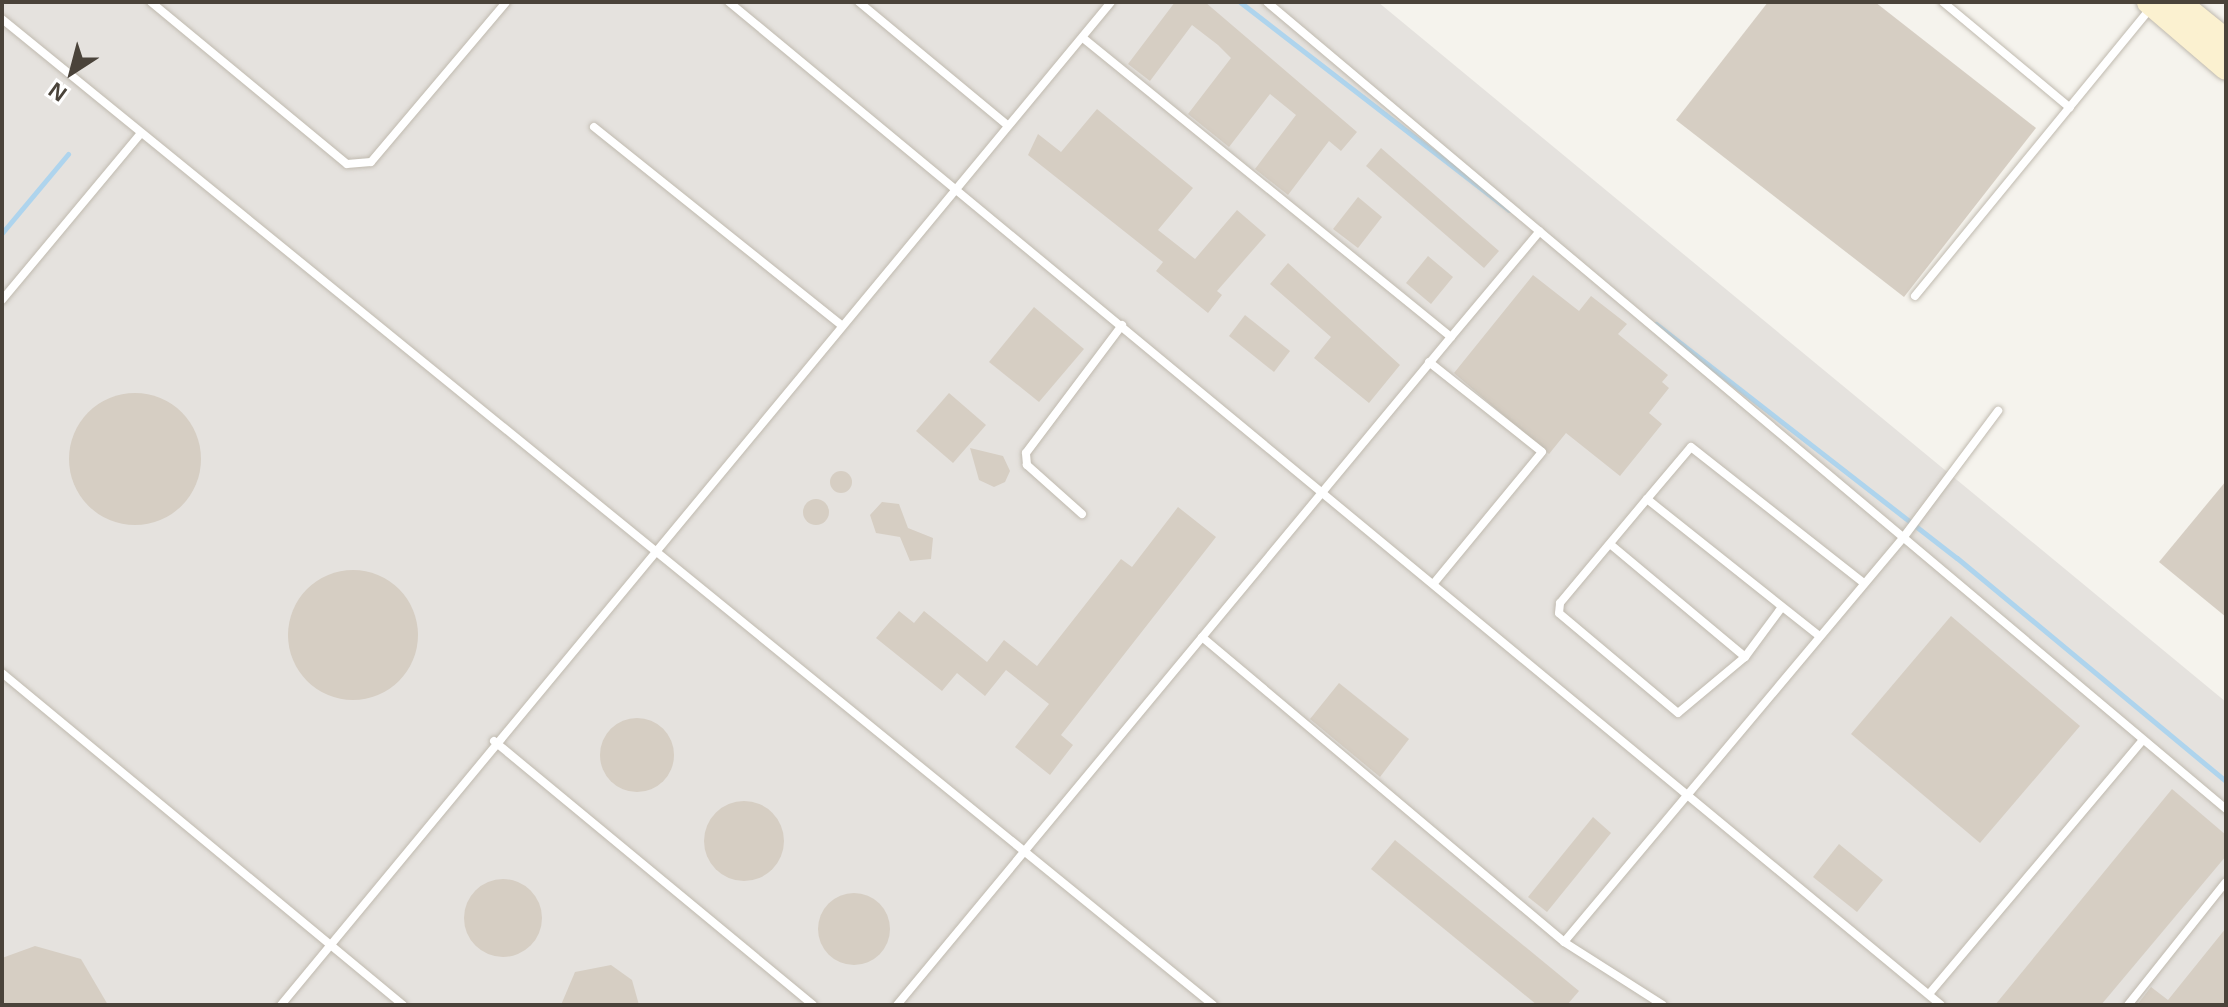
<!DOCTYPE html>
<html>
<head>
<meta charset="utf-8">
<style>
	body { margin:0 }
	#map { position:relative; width:2228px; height:1007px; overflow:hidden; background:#f5f3ed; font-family:Arial,sans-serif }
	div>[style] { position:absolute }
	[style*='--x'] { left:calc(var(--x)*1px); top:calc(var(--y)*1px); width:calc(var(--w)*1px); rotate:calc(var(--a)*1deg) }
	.industrial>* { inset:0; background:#e5e2de }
	.stream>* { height:5px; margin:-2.5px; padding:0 2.5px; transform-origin:2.5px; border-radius:2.5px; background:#aed4ed }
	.building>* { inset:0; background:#d6cec3 }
	.round { border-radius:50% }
	.roads { filter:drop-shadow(0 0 2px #c0baaf) drop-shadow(0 0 2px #c0baaf) }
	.lane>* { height:8px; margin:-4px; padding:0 4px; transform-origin:4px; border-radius:4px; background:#fff }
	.secondary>* { height:24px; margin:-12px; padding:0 12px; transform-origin:12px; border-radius:12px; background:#fbf1d0 }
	span { translate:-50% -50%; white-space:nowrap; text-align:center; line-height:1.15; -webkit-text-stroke:6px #fff; paint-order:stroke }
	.frame { position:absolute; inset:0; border:4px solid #4a433a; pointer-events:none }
	.north { position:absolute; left:32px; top:32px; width:80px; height:80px; -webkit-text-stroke:6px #fff; paint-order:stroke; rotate:216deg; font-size:22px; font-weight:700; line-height:32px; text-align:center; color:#4a433a }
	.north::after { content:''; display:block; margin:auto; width:28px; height:36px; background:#4a433a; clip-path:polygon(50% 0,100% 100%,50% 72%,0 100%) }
</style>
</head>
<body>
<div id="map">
	<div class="industrial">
		<div style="clip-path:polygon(2px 2px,1378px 2px,2226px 702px,2226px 1005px,2px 1005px)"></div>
	</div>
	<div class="stream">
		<div style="--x:1240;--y:2;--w:340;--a:37.7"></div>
		<div style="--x:2;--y:233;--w:103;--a:-50.1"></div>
		<div style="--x:1656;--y:324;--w:381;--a:37.9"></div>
		<div style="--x:1957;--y:558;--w:349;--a:39.7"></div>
	</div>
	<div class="building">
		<div style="clip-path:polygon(1175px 2px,1205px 2px,1357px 132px,1341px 151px,1329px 141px,1288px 195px,1255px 169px,1296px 115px,1270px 94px,1229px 147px,1188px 114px,1231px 58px,1218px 45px,1192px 25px,1150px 81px,1128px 64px)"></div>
		<div style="clip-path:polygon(1768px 2px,1875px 2px,2036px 128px,1904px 297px,1676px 120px)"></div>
		<div style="clip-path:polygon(1097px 109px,1193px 188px,1158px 230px,1195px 259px,1237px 210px,1266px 235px,1217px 291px,1222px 295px,1208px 313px,1156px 271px,1163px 262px,1028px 155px,1038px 134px,1061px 152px)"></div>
		<div style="clip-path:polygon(1381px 148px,1499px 251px,1484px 268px,1366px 166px)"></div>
		<div style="clip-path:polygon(1358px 197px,1382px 217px,1358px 248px,1333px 229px)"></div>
		<div style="clip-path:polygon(1428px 256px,1453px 277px,1431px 304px,1406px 283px)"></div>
		<div style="clip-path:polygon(1288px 263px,1400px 365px,1369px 403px,1314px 358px,1331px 337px,1270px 284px)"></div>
		<div style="clip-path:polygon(1533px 275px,1579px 311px,1591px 296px,1627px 324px,1618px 334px,1668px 375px,1662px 382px,1669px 388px,1649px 413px,1662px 424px,1620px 476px,1566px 433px,1549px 454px,1454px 373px)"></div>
		<div style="clip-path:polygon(1034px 307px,1084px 349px,1039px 402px,989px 362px)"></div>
		<div style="clip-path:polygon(1245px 315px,1290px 351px,1274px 372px,1229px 336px)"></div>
		<div class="round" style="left:69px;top:393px;width:132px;height:132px"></div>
		<div style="clip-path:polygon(949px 393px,986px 425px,953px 463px,916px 431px)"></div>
		<div style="clip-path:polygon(970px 448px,1003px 456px,1010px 471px,1005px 482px,994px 487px,979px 480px)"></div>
		<div class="round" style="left:830px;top:471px;width:22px;height:22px"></div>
		<div style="clip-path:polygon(2226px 481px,2226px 617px,2159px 562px)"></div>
		<div class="round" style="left:803px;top:499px;width:26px;height:26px"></div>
		<div style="clip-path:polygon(882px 502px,899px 504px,908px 528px,933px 538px,931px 559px,910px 561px,900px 537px,876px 533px,870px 515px)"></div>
		<div style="clip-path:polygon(1178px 507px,1216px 537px,1061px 735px,1073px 745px,1050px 775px,1015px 747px,1049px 704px,1006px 670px,985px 696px,957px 673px,942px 691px,876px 638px,899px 611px,914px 623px,924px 611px,987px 662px,1004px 640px,1037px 666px,1121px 559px,1132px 567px)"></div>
		<div class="round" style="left:288px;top:570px;width:130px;height:130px"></div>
		<div style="clip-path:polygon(1951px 616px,2080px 726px,1980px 843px,1851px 734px)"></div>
		<div style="clip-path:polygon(1339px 683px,1409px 739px,1380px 777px,1310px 719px)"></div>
		<div class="round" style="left:600px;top:718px;width:74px;height:74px"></div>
		<div style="clip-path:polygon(2172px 789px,2226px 835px,2226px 856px,2101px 1005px,1995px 1005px)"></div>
		<div class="round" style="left:704px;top:801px;width:80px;height:80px"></div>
		<div style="clip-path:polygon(1593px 817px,1611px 833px,1547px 912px,1528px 897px)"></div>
		<div style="clip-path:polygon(1395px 840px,1579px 991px,1567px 1005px,1537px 1005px,1371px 869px)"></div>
		<div style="clip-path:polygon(1839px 844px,1883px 880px,1857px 912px,1813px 877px)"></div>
		<div class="round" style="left:464px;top:879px;width:78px;height:78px"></div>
		<div class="round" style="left:818px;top:893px;width:72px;height:72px"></div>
		<div style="clip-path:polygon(2226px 928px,2226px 1005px,2137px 1005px,2151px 987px,2168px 1000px)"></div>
		<div style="clip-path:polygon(35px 946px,81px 959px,108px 1005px,2px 1005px,2px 958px)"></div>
		<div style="clip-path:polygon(611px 965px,632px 980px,639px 1005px,561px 1005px,575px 972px)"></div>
	</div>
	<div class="roads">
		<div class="lane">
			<div style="--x:151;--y:2;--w:254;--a:39.6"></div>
			<div style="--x:347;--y:164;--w:24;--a:-5"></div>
			<div style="--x:371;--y:162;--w:209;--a:-49.8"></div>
			<div style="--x:729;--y:2;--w:1573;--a:39.61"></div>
			<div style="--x:859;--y:2;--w:192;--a:39.7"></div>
			<div style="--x:1267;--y:2;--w:1253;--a:40.08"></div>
			<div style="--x:1943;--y:2;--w:165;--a:39.8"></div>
			<div style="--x:2;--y:19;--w:1562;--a:39.15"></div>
			<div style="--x:594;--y:127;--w:317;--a:38.7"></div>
			<div style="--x:1915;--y:296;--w:375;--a:-50.7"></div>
			<div style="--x:2;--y:300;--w:217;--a:-50.2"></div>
			<div style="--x:1451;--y:337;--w:138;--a:-50"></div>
			<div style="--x:1429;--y:362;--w:144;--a:38.5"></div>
			<div style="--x:1542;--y:452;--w:171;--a:129.5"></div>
			<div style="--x:1647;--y:499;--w:68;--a:-49.8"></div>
			<div style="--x:1691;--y:447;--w:220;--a:38.2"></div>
			<div style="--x:1082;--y:514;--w:74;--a:-138.3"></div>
			<div style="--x:1027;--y:465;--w:12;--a:-95"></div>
			<div style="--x:1026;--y:453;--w:160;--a:-53.1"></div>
			<div style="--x:1610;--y:544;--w:176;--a:39.9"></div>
			<div style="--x:1745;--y:657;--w:62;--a:-53.5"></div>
			<div style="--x:1202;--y:637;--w:473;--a:40.1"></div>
			<div style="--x:1564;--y:942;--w:117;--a:32.5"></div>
			<div style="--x:1745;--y:657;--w:87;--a:140.1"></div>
			<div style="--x:1678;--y:713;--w:155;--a:-140"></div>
			<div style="--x:1559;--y:613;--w:10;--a:-84"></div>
			<div style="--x:1560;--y:603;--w:136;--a:-50.1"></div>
			<div style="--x:1647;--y:499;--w:220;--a:38.5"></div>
			<div style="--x:2;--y:673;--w:521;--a:39.62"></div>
			<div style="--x:494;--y:741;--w:414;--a:39.6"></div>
			<div style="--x:1564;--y:942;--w:527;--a:-50"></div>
			<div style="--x:1903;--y:538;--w:159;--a:-53.2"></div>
			<div style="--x:1929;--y:994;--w:332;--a:-49.9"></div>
			<div style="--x:281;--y:1005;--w:1302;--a:-50.39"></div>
			<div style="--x:897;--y:1005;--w:868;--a:-50.33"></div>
			<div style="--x:1451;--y:337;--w:474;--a:-140.9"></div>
			<div style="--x:2128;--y:1005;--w:157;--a:-51.5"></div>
		</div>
		<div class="secondary">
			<div style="--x:2149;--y:2;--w:101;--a:40.6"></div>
			<div style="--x:2178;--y:2;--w:62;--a:39.1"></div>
		</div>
	</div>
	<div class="frame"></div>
	<div class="north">N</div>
</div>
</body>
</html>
